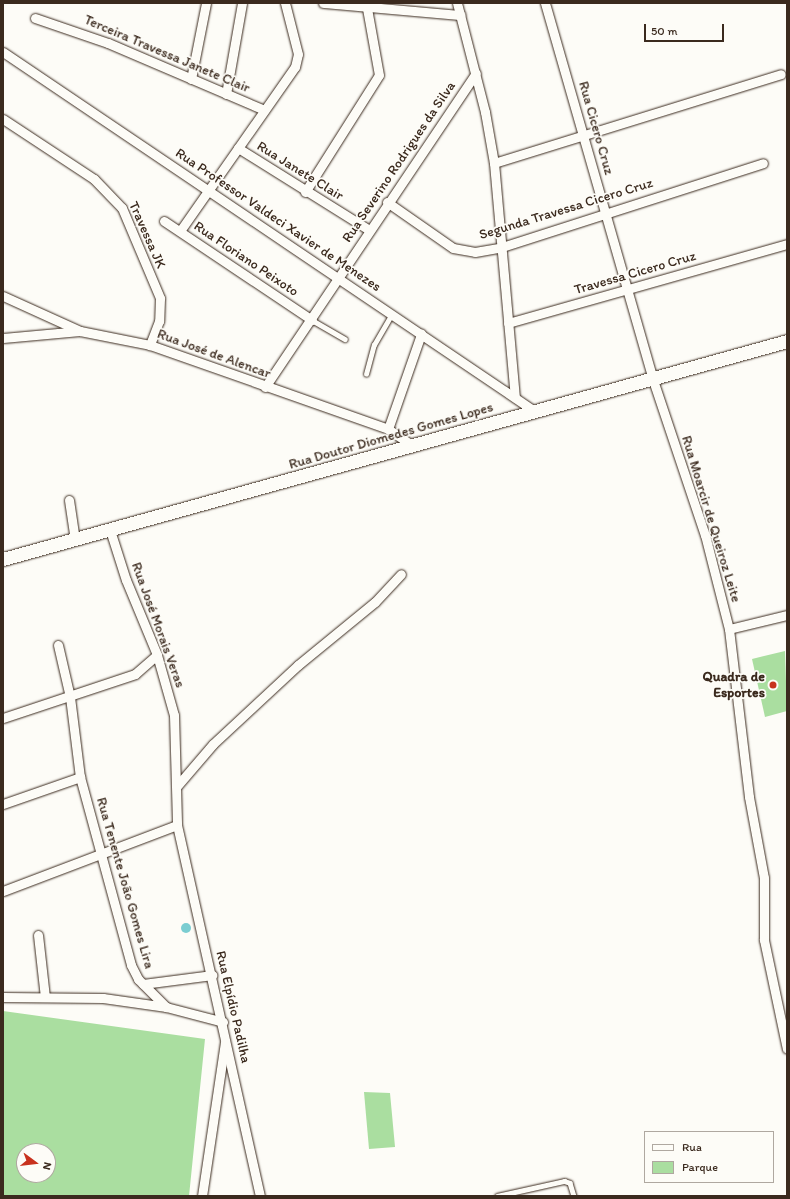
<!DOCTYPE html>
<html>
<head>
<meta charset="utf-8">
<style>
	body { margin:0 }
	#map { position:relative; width:790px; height:1199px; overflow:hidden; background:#fdfcf7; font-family:Itim,sans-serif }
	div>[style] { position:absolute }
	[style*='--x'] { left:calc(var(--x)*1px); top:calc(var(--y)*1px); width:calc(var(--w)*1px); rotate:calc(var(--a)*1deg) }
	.green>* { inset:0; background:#aadea0 }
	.water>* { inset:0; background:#7bcdd1 }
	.round { border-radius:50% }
	.roads { filter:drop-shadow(0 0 1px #3b2a1e) drop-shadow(0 0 1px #3b2a1e) }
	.lane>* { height:4.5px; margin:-2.25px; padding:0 2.25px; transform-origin:2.25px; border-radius:2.25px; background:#fdfcf7 }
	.street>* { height:9px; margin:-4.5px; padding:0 4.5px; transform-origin:4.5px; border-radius:4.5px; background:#fdfcf7 }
	.secondary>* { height:13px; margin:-6.5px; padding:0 6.5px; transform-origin:6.5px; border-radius:6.5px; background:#fdfcf7 }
	.dots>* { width:11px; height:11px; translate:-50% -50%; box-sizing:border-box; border:2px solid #fdfcf7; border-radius:50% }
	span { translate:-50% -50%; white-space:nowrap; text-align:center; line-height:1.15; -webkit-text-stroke:3.5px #fdfcf7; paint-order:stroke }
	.street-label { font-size:14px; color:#3b2a1e }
	.poi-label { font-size:14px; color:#3b2a1e; font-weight:700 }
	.right { translate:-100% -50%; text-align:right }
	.frame { position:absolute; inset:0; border:4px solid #3b2a1e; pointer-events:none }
	.legend { position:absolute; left:644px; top:1131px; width:130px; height:52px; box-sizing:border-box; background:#fdfcf7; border:1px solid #afa8a0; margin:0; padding:5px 7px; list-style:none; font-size:12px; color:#3b2a1e }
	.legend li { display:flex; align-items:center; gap:8px; height:20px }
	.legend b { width:20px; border:1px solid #afa8a0 }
	.north { position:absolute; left:16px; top:1143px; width:40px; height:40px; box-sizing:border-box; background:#fdfcf7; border:1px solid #afa8a0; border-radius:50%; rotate:105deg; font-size:11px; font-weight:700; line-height:16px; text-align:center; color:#3b2a1e }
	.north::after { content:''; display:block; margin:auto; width:14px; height:18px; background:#c8321e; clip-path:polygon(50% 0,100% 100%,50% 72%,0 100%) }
	.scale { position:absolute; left:644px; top:24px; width:80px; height:18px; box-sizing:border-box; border:2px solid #3b2a1e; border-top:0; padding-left:5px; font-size:12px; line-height:14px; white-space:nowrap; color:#3b2a1e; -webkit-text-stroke:3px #fdfcf7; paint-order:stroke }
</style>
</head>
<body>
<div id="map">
	<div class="green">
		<div style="clip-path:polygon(785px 651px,787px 711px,765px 717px,752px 659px)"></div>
		<div style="clip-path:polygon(evenodd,3px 1011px,205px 1039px,189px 1196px,3px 1196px,3px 1011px,24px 1151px,48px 1151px,48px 1175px,24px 1175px,24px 1151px)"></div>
		<div style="clip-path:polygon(364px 1092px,390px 1093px,395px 1147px,369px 1149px)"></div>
	</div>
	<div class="water">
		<div class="round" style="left:181px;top:923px;width:10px;height:10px"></div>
	</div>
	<div class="roads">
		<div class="lane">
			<div style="--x:312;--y:320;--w:38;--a:30"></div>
			<div style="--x:366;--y:374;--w:30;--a:-75"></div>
			<div style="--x:374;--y:345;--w:36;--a:-60"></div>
			<div style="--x:497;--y:1196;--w:69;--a:-12.6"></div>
			<div style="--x:564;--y:1181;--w:6;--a:18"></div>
			<div style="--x:570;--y:1183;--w:14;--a:73"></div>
		</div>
		<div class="street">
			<div style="--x:323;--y:3;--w:138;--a:5"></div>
			<div style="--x:457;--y:3;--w:113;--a:75.6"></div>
			<div style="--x:485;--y:112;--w:52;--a:80"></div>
			<div style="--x:494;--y:163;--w:235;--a:84.9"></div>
			<div style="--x:545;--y:3;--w:389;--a:74"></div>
			<div style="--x:652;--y:377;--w:167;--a:71.5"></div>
			<div style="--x:705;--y:535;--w:97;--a:75.7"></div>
			<div style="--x:729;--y:629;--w:169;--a:83.2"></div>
			<div style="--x:749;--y:797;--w:82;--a:79.5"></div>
			<div style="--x:764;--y:878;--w:62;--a:90"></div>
			<div style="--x:764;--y:940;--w:111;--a:78.1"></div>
			<div style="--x:35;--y:18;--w:77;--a:18.9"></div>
			<div style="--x:108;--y:43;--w:170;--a:23.2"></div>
			<div style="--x:3;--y:52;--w:643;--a:34.04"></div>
			<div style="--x:191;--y:79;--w:77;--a:-78.8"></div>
			<div style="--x:226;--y:94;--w:92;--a:-80"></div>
			<div style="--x:3;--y:119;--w:109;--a:33.4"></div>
			<div style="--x:94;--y:179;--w:40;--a:46"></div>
			<div style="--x:122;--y:208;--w:98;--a:67.1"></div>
			<div style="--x:160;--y:298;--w:23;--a:92"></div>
			<div style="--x:159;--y:321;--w:26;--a:111"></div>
			<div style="--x:238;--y:148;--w:155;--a:32"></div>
			<div style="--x:494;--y:163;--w:300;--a:-17.2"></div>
			<div style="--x:305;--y:192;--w:138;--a:-57.7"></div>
			<div style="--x:379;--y:75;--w:73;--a:-100.2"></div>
			<div style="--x:387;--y:202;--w:80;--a:34.9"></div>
			<div style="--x:453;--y:248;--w:22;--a:10"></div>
			<div style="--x:475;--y:252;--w:27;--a:-10"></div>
			<div style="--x:502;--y:247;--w:274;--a:-17.8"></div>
			<div style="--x:164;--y:221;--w:178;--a:33.8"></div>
			<div style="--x:180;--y:231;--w:200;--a:-55"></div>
			<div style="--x:295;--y:67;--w:13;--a:-77"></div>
			<div style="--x:298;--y:54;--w:53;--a:-104.3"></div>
			<div style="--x:3;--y:296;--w:85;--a:24.4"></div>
			<div style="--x:80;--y:331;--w:71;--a:11.3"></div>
			<div style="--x:150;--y:345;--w:252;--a:19.4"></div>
			<div style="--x:388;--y:429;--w:30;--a:34"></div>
			<div style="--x:508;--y:323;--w:290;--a:-15.8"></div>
			<div style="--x:3;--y:338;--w:77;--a:-5.2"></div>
			<div style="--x:265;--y:387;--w:378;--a:-56.1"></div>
			<div style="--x:388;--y:429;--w:101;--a:-70.8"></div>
			<div style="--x:69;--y:500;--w:40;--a:81.5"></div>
			<div style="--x:110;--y:530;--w:52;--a:72.3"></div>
			<div style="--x:126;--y:580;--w:81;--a:67.5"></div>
			<div style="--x:157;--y:655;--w:62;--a:74.2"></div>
			<div style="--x:174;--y:715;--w:110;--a:88.4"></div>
			<div style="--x:177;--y:825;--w:380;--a:77.4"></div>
			<div style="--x:729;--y:629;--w:60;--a:-13.6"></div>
			<div style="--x:58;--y:645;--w:53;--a:77"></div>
			<div style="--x:70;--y:697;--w:81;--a:82.9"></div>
			<div style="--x:80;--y:777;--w:195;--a:74.8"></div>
			<div style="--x:131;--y:965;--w:16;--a:63"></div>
			<div style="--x:138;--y:979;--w:40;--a:45"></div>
			<div style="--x:3;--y:718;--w:139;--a:-18.4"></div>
			<div style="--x:135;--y:674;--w:29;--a:-41"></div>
			<div style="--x:177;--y:786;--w:55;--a:-49.4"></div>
			<div style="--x:213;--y:744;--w:116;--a:-42.9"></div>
			<div style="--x:298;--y:665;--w:99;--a:-39.3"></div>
			<div style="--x:375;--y:602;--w:38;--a:-47"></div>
			<div style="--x:3;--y:804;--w:82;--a:-19.3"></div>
			<div style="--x:3;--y:891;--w:186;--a:-20.8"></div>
			<div style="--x:38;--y:935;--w:62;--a:83.6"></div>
			<div style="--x:143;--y:984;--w:70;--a:-7.4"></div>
			<div style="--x:3;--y:997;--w:100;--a:0.6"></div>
			<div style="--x:103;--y:998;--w:64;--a:8.1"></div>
			<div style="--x:166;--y:1007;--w:59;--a:14.7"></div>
			<div style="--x:202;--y:1196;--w:156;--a:-81.5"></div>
		</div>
		<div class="secondary">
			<div style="--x:3;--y:559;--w:814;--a:-15.54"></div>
		</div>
	</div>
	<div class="dots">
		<div style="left:773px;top:685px;background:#c8321e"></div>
	</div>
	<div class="street-label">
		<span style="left:167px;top:54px;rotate:23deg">Terceira Travessa Janete Clair</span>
		<span style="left:596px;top:128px;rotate:74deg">Rua Cicero Cruz</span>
		<span style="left:399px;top:162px;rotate:-56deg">Rua Severino Rodrigues da Silva</span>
		<span style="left:300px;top:171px;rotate:32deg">Rua Janete Clair</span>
		<span style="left:566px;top:209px;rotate:-17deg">Segunda Travessa Cicero Cruz</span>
		<span style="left:278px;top:220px;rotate:34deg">Rua Professor Valdeci Xavier de Menezes</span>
		<span style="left:147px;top:235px;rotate:66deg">Travessa JK</span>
		<span style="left:246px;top:259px;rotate:34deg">Rua Floriano Peixoto</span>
		<span style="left:635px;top:273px;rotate:-16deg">Travessa Cicero Cruz</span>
		<span style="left:214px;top:354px;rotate:20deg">Rua José de Alencar</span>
		<span style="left:391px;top:436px;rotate:-16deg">Rua Doutor Diomedes Gomes Lopes</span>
		<span style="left:711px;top:519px;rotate:73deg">Rua Moarcir de Queiroz Leite</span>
		<span style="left:158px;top:625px;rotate:70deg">Rua José Morais Veras</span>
		<span style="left:125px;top:883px;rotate:74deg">Rua Tenente João Gomes Lira</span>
		<span style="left:233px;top:1007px;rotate:77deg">Rua Elpídio Padilha</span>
	</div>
	<div class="poi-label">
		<span class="right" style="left:765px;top:685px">Quadra de<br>Esportes</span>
	</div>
	<div class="frame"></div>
	<ul class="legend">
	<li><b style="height:5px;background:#fdfcf7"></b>Rua</li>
	<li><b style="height:11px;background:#aadea0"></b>Parque</li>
	</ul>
	<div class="north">N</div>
	<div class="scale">50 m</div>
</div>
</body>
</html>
